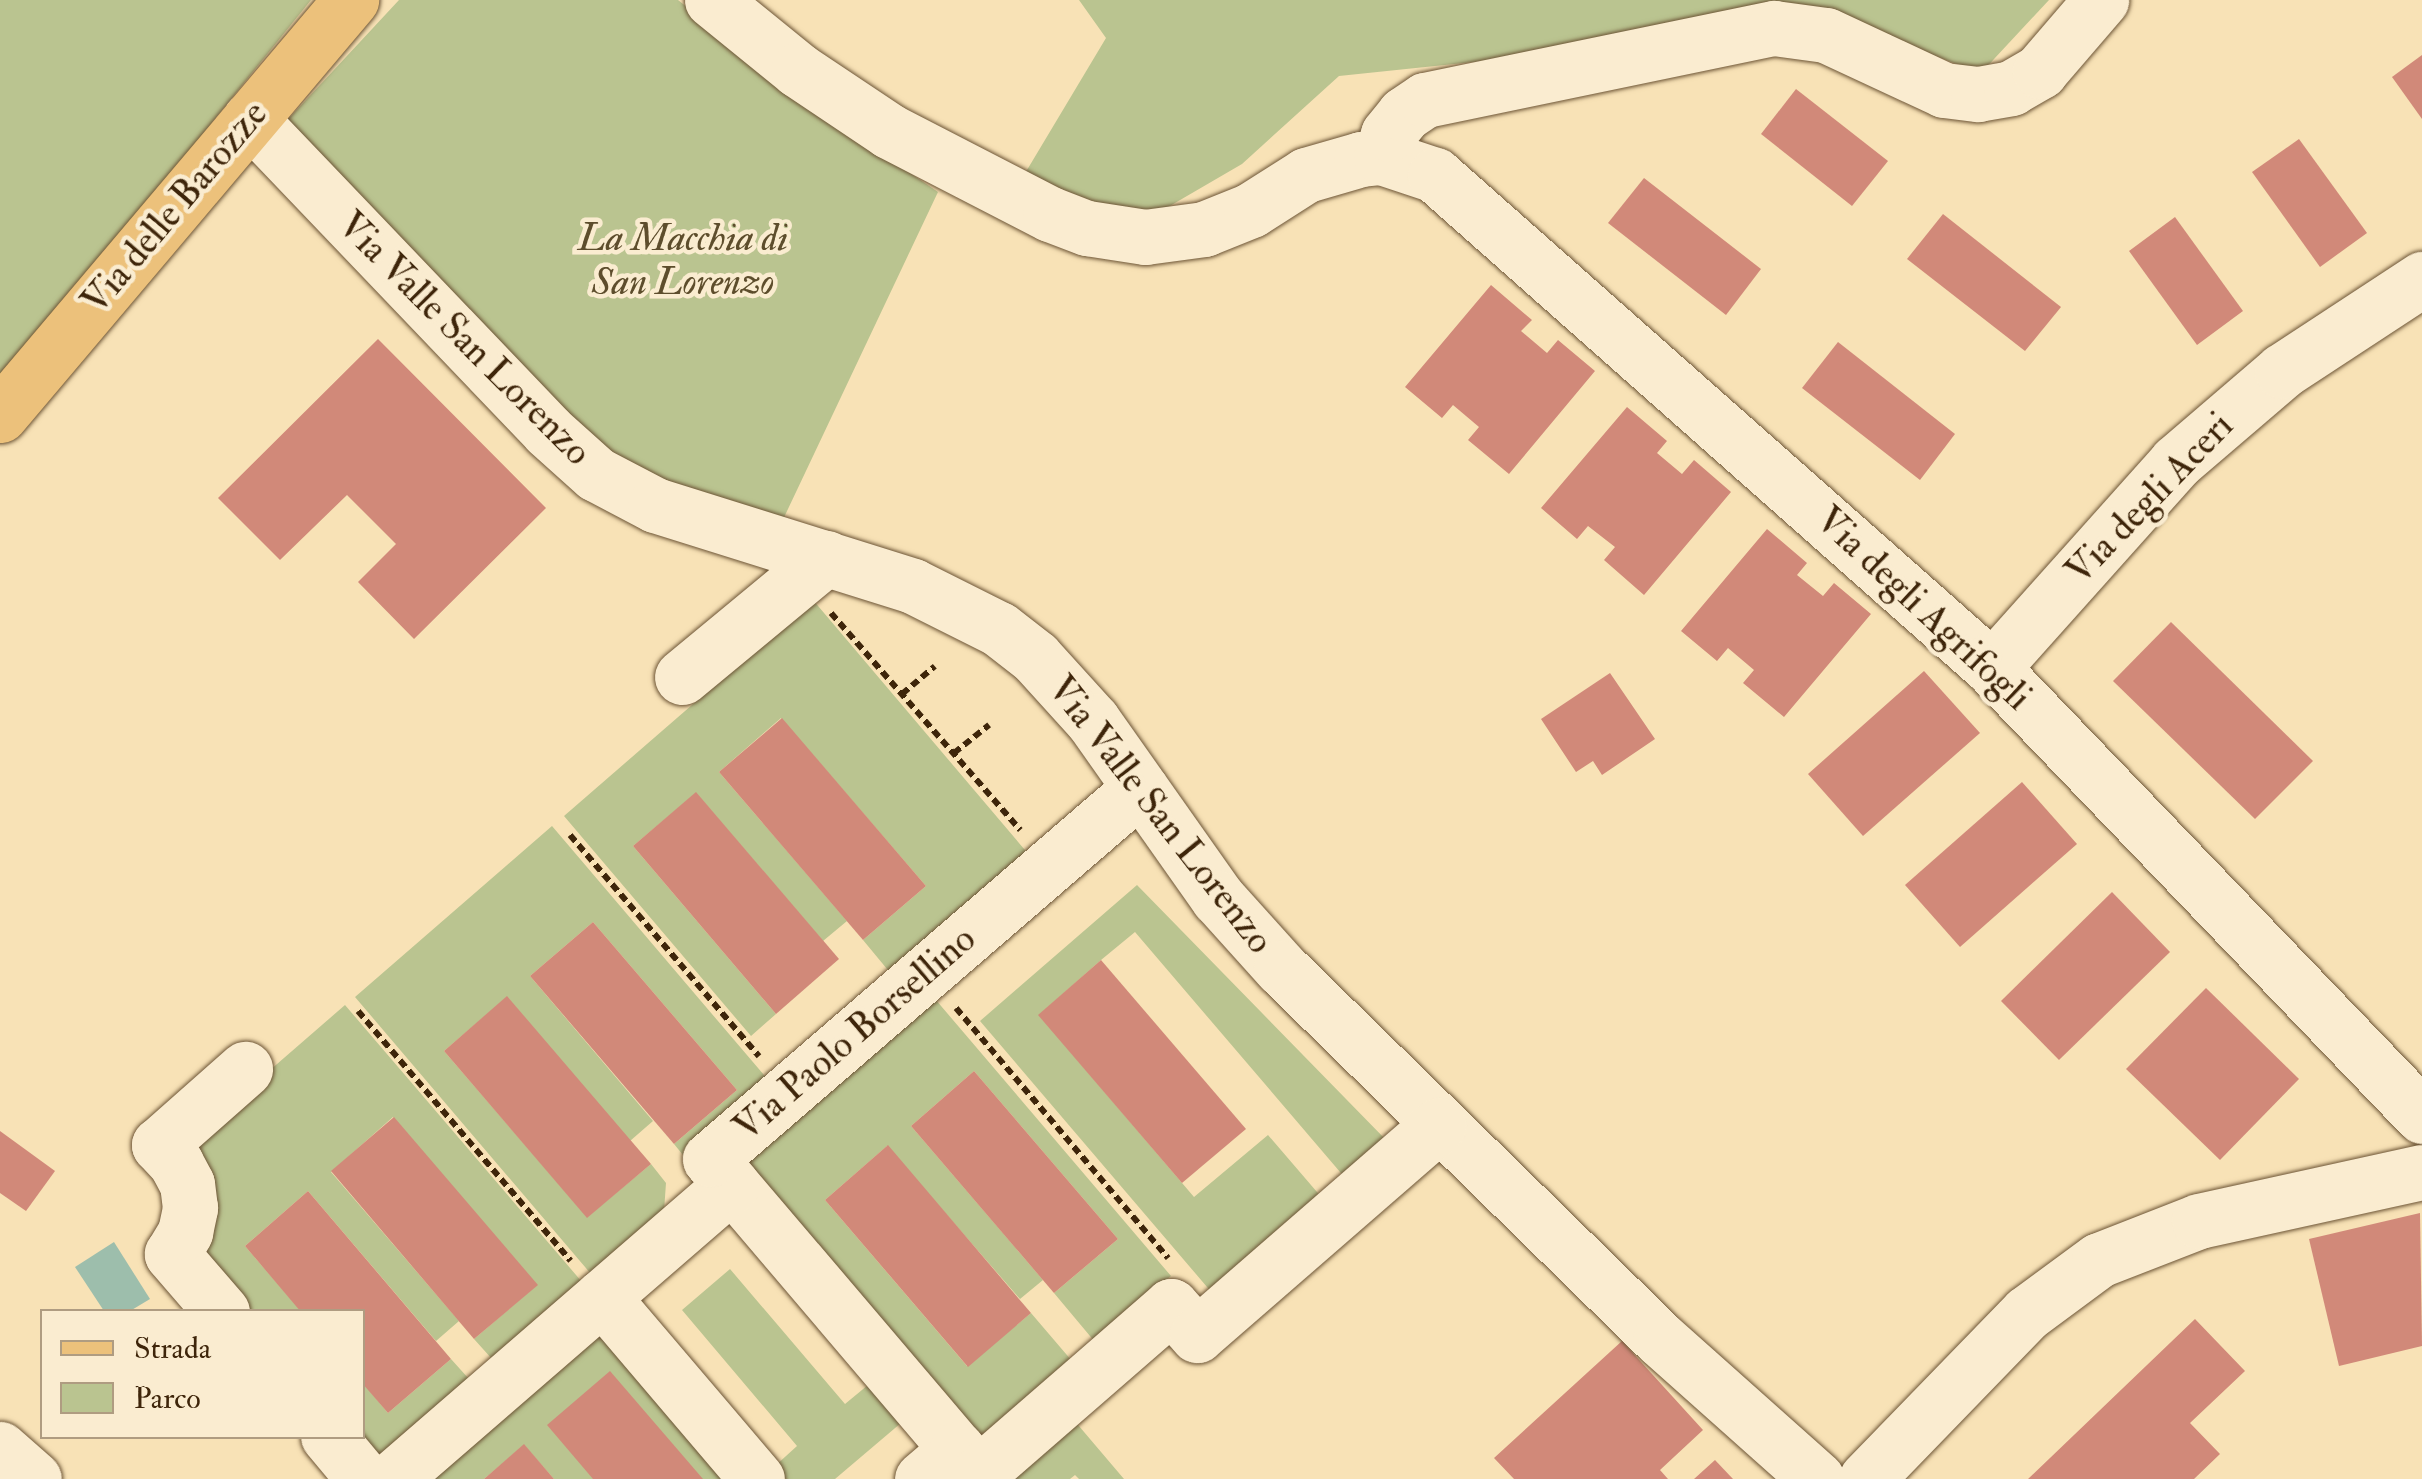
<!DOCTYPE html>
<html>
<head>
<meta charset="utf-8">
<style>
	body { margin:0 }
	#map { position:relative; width:2422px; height:1479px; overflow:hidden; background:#f8e2b6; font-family:"IM FELL Double Pica",serif }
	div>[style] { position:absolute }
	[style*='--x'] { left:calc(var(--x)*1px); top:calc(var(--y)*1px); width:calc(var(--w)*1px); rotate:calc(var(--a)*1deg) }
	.green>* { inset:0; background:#bac490 }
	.water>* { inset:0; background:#9dbeac }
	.building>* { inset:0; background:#d18979 }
	.path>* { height:6px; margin-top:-3px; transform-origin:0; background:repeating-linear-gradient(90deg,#3e250a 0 8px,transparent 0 13px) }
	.roads { filter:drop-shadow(0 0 2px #6c5435) drop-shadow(0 0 2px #6c5435) }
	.minor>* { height:55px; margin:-27.5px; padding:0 27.5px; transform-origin:27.5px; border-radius:27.5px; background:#faecd0 }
	.major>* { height:55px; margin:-27.5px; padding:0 27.5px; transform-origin:27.5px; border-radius:27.5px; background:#ecc17b }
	span { translate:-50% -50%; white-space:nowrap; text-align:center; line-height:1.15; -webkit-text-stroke:9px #faecd0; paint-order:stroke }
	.street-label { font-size:38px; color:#3e250a }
	.park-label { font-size:38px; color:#5d4d2c; font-style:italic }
	.legend { position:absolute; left:40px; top:1309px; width:325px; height:130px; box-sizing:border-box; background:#faecd0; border:2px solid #af9c81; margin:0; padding:12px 18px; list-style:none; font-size:30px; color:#3e250a }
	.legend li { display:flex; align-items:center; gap:20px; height:50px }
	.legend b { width:50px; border:2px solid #af9c81 }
</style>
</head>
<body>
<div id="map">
	<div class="green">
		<div style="clip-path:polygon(0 0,311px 0,0 385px)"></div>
		<div style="clip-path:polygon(399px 0,678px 0,815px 109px,938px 192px,779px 528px,617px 470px,279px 129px)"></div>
		<div style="clip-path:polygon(1079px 0,2049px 0,1981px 73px,1847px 23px,1339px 76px,1242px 164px,1144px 221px,1024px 175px,1106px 38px)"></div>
		<div style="clip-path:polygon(813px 600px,1030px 856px,892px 975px,863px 940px,926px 886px,781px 718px,719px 772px,847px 921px,823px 941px,696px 793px,633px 846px,776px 1014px,751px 1036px,564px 816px)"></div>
		<div style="clip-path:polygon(552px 826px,769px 1081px,683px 1155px,674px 1144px,737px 1090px,593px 922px,530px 976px,653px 1121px,630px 1141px,507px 997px,444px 1051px,587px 1217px,651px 1164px,666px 1183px,664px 1211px,591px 1274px,355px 997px)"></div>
		<div style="clip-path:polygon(1137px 885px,1389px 1143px,1346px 1179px,1135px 932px,1101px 960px,1039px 1015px,1194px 1197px,1268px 1135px,1323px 1199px,1213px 1294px,980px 1021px)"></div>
		<div style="clip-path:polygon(930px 993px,1171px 1276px,1095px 1342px,1054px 1293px,1118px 1239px,974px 1071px,911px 1126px,1043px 1280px,1020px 1299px,887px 1146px,825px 1200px,967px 1366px,1031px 1313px,1072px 1361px,978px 1443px,737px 1159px)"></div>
		<div style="clip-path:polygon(345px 1005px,582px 1282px,492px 1359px,474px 1339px,537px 1285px,393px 1117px,331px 1172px,459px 1321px,436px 1341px,308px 1191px,245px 1246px,301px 1311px,246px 1311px,190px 1247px,177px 1151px)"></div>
		<div style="clip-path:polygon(730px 1269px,845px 1404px,868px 1385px,901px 1423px,835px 1479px,786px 1479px,775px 1466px,797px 1446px,682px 1310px)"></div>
		<div style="clip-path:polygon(601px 1331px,727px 1479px,554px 1479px,524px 1445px,484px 1479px,429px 1479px)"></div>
		<div style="clip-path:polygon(451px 1359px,469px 1379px,374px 1461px,362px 1436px,363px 1383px,388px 1413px)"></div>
		<div style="clip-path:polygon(1073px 1419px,1124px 1479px,1079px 1479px,1075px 1475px,1070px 1479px,1004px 1479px)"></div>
	</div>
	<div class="water">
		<div style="clip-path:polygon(114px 1242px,150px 1299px,130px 1311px,104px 1311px,75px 1267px)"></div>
	</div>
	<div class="building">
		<div style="clip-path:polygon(2422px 55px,2422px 119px,2392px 77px)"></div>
		<div style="clip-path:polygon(1796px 89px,1888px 161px,1852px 206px,1761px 134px)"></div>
		<div style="clip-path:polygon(2299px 139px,2367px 233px,2320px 267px,2252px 172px)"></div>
		<div style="clip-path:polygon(1644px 178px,1761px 269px,1726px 315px,1608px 223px)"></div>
		<div style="clip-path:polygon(1943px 214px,2061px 307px,2025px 351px,1907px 259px)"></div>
		<div style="clip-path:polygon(2175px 217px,2243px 311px,2197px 345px,2129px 251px)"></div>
		<div style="clip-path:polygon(1491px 285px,1532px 320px,1521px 331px,1547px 353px,1558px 340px,1595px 371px,1509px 474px,1468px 440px,1479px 427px,1453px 405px,1442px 418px,1405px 387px)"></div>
		<div style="clip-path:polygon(378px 339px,546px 508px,414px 639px,358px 582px,396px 544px,347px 495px,280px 560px,218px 498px)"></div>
		<div style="clip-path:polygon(1838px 342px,1955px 434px,1920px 480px,1802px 388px)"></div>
		<div style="clip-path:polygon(1627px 407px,1667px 441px,1657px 453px,1682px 474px,1694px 460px,1731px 492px,1644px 595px,1604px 560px,1615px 547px,1588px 526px,1577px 539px,1541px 508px)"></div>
		<div style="clip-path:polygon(1767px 529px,1807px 563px,1797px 575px,1823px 596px,1834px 583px,1871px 614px,1784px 717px,1743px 683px,1754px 670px,1728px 648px,1717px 661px,1681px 631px)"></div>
		<div style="clip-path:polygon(2171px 622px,2313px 761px,2255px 819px,2113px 681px)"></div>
		<div style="clip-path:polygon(1924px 671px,1980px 733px,1863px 836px,1808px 774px)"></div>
		<div style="clip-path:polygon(1610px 673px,1655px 739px,1602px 775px,1593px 761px,1576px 772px,1541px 719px)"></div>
		<div style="clip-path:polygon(782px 718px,926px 886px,863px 940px,719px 772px)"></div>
		<div style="clip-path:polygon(2022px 782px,2077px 844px,1960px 947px,1905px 885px)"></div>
		<div style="clip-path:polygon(696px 792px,839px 959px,776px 1014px,633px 846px)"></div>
		<div style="clip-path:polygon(2112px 892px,2170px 952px,2059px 1060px,2001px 1001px)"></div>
		<div style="clip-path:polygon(593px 922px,737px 1090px,674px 1144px,530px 976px)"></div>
		<div style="clip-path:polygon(1101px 960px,1246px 1129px,1182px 1183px,1038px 1015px)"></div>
		<div style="clip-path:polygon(2206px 988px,2299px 1079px,2220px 1160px,2126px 1069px)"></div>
		<div style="clip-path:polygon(507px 996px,651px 1164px,587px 1218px,444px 1051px)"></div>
		<div style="clip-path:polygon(974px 1071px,1118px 1239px,1054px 1293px,911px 1126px)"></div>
		<div style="clip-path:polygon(394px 1117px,538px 1285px,474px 1339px,331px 1171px)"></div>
		<div style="clip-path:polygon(0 1131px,55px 1171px,26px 1211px,0 1193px)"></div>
		<div style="clip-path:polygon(888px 1145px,1031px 1313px,968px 1367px,825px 1200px)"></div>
		<div style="clip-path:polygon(308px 1191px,451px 1359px,388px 1413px,362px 1383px,362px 1312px,301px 1312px,245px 1246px)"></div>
		<div style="clip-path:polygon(2420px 1213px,2422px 1346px,2339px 1366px,2309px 1239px)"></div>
		<div style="clip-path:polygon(2195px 1319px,2245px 1371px,2190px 1423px,2220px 1454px,2194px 1479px,2028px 1479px)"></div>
		<div style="clip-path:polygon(1622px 1341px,1703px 1430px,1660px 1470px,1668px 1479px,1514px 1479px,1494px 1458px)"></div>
		<div style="clip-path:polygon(610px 1371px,703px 1479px,593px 1479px,547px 1425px)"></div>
		<div style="clip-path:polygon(524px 1444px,554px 1479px,484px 1479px)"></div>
		<div style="clip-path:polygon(1715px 1460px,1733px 1479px,1694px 1479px)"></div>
	</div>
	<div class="path">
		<div style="--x:831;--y:613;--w:288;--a:48.9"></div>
		<div style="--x:902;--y:694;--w:43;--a:-40.3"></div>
		<div style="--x:954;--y:753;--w:45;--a:-38.7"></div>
		<div style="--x:570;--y:835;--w:291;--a:49.5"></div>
		<div style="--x:956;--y:1008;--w:328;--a:49.7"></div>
		<div style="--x:358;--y:1011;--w:328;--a:49.6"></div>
	</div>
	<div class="roads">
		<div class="minor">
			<div style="--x:712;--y:0;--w:111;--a:39.1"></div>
			<div style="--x:798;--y:70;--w:110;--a:33.8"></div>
			<div style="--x:889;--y:131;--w:181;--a:27.3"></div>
			<div style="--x:1050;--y:214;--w:40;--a:21"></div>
			<div style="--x:1087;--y:228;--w:59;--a:8.8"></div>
			<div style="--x:1145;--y:237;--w:60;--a:-7.7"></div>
			<div style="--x:1204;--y:229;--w:51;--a:-22"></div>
			<div style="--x:1251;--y:210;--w:65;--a:-32.5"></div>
			<div style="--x:1306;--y:175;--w:57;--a:-16.2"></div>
			<div style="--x:1361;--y:159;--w:20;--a:-6"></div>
			<div style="--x:1381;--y:157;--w:57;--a:18.4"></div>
			<div style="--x:1435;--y:175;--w:744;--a:41.51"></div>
			<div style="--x:1992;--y:668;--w:621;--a:46.17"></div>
			<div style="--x:250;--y:119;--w:431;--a:46.3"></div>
			<div style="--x:548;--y:431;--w:64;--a:41.9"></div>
			<div style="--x:596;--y:474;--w:67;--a:27.7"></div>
			<div style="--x:655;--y:505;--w:270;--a:17.4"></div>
			<div style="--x:913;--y:586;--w:96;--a:26.6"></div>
			<div style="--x:999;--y:629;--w:46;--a:37.9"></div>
			<div style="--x:1035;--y:657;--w:86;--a:47.8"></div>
			<div style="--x:1093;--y:721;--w:217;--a:54.8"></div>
			<div style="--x:1218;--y:898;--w:94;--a:48"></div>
			<div style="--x:1281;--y:968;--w:530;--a:44.39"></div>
			<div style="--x:1660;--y:1339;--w:210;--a:41.7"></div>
			<div style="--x:1381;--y:157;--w:24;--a:-73"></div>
			<div style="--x:1388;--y:134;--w:26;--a:-51"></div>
			<div style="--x:1404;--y:114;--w:25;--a:-34"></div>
			<div style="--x:1425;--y:100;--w:356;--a:-11.7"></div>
			<div style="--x:1774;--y:28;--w:52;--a:7.7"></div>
			<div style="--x:1826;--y:35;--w:130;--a:25"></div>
			<div style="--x:1944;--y:90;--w:34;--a:7"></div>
			<div style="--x:1978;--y:94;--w:34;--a:-10"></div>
			<div style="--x:2011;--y:88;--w:34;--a:-30"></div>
			<div style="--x:2040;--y:71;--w:94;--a:-49.3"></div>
			<div style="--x:1992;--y:668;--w:276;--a:-48.2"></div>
			<div style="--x:2176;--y:462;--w:140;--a:-40.6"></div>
			<div style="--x:2282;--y:371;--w:168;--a:-33.3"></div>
			<div style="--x:682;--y:677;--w:187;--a:-39.6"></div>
			<div style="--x:732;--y:1185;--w:347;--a:49.6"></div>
			<div style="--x:602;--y:1297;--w:239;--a:49.6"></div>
			<div style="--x:222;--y:1312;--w:77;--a:-130.8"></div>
			<div style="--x:172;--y:1254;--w:26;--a:-59"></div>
			<div style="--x:185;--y:1232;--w:25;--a:-78"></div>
			<div style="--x:190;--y:1208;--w:24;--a:-97"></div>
			<div style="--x:187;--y:1184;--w:24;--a:-118"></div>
			<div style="--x:176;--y:1163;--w:25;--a:-133"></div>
			<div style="--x:159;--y:1145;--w:115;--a:-41.5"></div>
			<div style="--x:328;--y:1436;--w:56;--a:50.1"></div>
			<div style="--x:0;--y:1449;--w:45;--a:41.4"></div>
			<div style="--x:392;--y:1479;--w:449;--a:-40.9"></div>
			<div style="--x:732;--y:1185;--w:34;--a:-130"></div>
			<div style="--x:710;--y:1159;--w:568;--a:-40.79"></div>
			<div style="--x:922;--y:1479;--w:46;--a:-40.6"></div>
			<div style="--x:957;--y:1449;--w:33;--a:50"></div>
			<div style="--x:978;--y:1474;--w:256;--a:-41"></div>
			<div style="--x:1171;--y:1306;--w:39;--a:48"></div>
			<div style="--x:1197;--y:1335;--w:320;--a:-41"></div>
			<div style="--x:1866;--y:1479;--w:231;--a:-45.9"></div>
			<div style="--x:2027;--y:1313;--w:89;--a:-36.4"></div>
			<div style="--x:2099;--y:1260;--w:107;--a:-21.3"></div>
			<div style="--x:2199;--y:1221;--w:228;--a:-12.4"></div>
		</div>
		<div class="major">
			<div style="--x:0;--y:415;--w:544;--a:-49.78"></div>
		</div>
	</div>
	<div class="street-label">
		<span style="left:175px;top:208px;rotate:-50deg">Via delle Barozze</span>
		<span style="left:464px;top:339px;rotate:45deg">Via Valle San Lorenzo</span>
		<span style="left:2150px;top:499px;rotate:-46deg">Via degli Aceri</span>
		<span style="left:1923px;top:609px;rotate:43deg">Via degli Agrifogli</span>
		<span style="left:1160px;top:815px;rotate:52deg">Via Valle San Lorenzo</span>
		<span style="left:855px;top:1034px;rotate:-41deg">Via Paolo Borsellino</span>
	</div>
	<div class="park-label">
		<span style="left:683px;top:261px">La Macchia di<br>San Lorenzo</span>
	</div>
	<ul class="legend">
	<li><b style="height:12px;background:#ecc17b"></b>Strada</li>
	<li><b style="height:28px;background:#bac490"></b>Parco</li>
	</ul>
</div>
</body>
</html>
